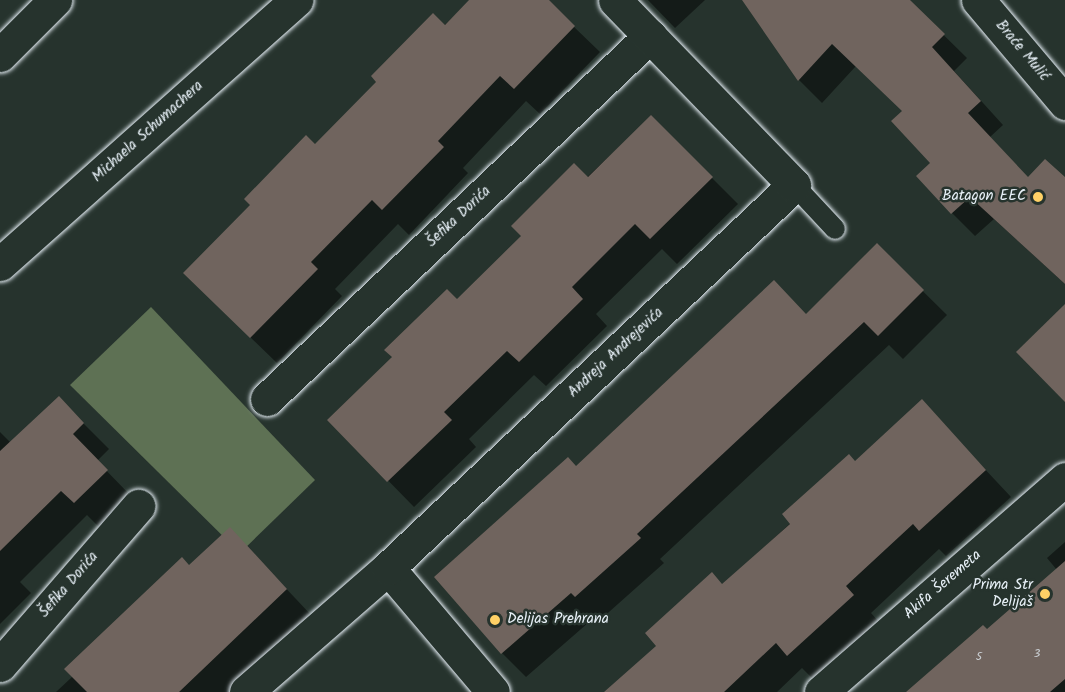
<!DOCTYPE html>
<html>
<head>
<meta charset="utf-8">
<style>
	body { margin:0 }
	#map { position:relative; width:1065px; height:692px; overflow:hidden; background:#26332d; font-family:Kalam,sans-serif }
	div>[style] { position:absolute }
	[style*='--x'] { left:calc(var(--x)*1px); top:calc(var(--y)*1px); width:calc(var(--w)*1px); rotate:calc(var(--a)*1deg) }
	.green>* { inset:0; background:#5e7154 }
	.shadow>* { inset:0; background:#0007 }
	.building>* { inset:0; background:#70645e }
	.roads { filter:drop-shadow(0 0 2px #e8f1f8) drop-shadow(0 0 2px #e8f1f8) }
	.lane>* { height:20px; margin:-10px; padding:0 10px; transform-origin:10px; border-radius:10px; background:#26332d }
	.street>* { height:33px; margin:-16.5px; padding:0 16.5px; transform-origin:16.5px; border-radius:16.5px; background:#26332d }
	.secondary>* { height:33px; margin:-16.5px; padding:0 16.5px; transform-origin:16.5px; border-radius:16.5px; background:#26332d }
	.dots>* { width:16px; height:16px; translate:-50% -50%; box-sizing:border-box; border:3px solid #26332d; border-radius:50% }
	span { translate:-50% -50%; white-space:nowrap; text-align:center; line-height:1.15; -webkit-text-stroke:5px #26332d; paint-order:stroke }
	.number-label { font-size:12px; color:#caced2 }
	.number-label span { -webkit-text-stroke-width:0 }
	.street-label { font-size:15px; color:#e8f1f8 }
	.poi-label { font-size:15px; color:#e8f1f8 }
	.right { translate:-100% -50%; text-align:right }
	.left { translate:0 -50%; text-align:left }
</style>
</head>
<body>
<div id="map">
	<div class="green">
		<div style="clip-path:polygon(151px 307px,315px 480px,240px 553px,70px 385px)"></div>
	</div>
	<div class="shadow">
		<div style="clip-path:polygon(471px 0,546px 0,600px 52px,540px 114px,526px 101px,463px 168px,468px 173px,409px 235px,398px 224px,335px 289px,342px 296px,277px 363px,210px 298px,315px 147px)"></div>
		<div style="clip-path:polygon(648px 0,705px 0,675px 28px)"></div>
		<div style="clip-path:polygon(744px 0,908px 0,967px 58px,954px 71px,1003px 125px,990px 137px,1029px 179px,1065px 180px,1065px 284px,994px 219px,975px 236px,952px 213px,918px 176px,932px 163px,904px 112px,856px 66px,822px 103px,799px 80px)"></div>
		<div style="clip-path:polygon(651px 117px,738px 204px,677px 264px,662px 249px,596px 314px,607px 326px,546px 386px,534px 375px,469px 439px,476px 447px,414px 507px,329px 420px)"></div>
		<div style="clip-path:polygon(877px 246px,947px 315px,903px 359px,889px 345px,660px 559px,664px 563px,600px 620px,596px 616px,526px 677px,502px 653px,576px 467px,807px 316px)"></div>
		<div style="clip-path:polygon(58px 398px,109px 449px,97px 461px,132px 497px,100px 528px,87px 515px,20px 582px,31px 593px,0 624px,0 432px,11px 443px)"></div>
		<div style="clip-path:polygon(922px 402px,1011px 497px,946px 556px,939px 549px,871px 613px,878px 621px,814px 680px,802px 668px,777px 692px,607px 692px)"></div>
		<div style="clip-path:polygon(230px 529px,312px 616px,230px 692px,56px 692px)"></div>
		<div style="clip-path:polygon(1065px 542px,1065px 692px,924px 692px,1057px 570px,1047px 558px)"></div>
	</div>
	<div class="building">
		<div style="clip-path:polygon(469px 0,549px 0,575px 26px,514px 89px,500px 76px,438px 141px,444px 147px,382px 210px,372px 200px,311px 262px,318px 269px,250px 338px,183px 273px,250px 205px,244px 199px,306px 135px,315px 144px,376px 82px,371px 76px,433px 13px,445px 25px)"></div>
		<div style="clip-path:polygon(742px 0,910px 0,945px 34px,932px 47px,981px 101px,968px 113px,1028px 177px,1045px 159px,1065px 177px,1065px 284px,970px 197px,951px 214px,916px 176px,930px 163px,891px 121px,902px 111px,832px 44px,798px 81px)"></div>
		<div style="clip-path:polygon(651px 115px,713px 177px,650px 239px,635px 224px,572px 287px,583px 299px,519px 362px,507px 351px,444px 412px,452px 420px,387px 482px,327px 420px,392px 357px,384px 350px,447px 289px,457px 299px,521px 236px,511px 226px,574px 163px,588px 177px)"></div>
		<div style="clip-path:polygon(877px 243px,924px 290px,878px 336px,864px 322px,637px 534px,641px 538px,575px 597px,571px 593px,501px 654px,434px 577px,568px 457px,576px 466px,774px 280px,806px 314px)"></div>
		<div style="clip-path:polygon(1065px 304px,1065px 402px,1016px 352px)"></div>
		<div style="clip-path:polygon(59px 396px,84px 423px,73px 434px,108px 470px,74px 503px,61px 491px,0 551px,0 451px)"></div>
		<div style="clip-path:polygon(922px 399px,986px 470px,919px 531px,913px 524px,846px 586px,854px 595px,787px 656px,776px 643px,724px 692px,604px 692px,656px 646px,645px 633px,712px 572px,722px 584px,790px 524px,782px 514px,849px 454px,855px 461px)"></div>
		<div style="clip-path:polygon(230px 527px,287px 589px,179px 692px,87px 692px,64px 669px,182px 557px,189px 565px)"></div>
		<div style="clip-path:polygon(1065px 561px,1065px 679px,1050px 692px,906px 692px,983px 625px,987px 629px)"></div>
	</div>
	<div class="roads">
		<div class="lane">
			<div style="--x:794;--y:185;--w:60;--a:47"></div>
		</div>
		<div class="street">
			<div style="--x:0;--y:55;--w:78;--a:-45"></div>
			<div style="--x:267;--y:399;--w:528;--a:-43.46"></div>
			<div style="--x:388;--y:568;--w:162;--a:49.7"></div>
			<div style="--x:0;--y:665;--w:211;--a:-49"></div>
			<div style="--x:246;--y:692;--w:189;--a:-41.1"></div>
			<div style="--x:388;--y:568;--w:558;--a:-43.33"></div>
			<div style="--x:794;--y:185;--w:257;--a:-134.1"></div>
			<div style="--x:821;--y:692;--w:324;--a:-41.1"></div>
		</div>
		<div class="secondary">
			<div style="--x:978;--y:0;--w:135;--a:49.8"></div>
			<div style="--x:0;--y:264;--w:397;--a:-41.7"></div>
		</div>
	</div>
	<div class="dots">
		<div style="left:1038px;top:197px;background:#ffd166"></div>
		<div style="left:1045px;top:594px;background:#ffd166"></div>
		<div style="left:495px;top:620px;background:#ffd166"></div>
	</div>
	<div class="number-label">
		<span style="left:1037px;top:654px">3</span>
		<span style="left:979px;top:657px">5</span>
	</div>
	<div class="street-label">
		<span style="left:1022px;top:51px;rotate:50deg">Braće Mulić</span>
		<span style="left:148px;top:132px;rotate:-42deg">Michaela Schumachera</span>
		<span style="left:459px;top:217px;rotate:-43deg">Šefika Dorića</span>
		<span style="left:616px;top:353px;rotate:-43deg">Andreja Andrejevića</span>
		<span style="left:69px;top:585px;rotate:-49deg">Šefika Dorića</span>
		<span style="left:943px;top:585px;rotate:-41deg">Akifa Šeremeta</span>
	</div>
	<div class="poi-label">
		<span class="right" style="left:1026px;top:197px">Batagon EEC</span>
		<span class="right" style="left:1033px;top:594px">Prima Str<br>Delijaš</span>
		<span class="left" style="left:507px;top:620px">Delijas Prehrana</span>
	</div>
</div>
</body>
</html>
